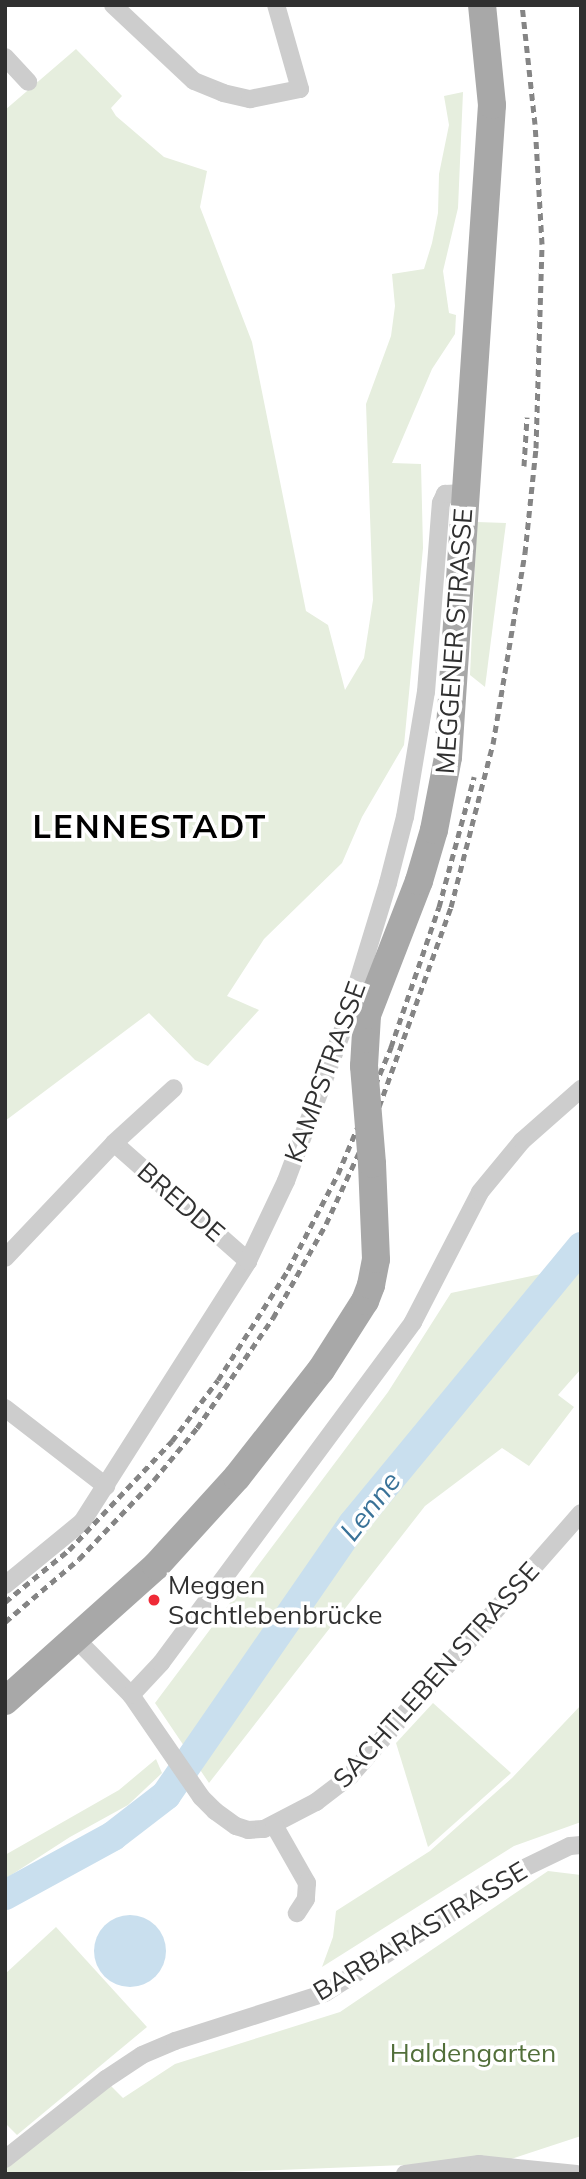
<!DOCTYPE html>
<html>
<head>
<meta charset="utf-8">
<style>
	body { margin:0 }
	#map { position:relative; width:586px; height:2179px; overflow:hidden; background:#fff; font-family:Mulish,sans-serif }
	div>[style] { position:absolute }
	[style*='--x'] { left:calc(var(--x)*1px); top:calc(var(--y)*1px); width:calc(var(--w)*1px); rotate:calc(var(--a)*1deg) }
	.green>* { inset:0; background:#e6eede }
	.water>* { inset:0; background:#c9dfee }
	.round { border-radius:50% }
	.river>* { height:30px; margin:-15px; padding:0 15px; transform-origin:15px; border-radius:15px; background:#c9dfee }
	.street>* { height:18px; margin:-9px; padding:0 9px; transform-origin:9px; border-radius:9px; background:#cdcdcd }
	.primary>* { height:28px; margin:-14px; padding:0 14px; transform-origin:14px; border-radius:14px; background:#a8a8a8 }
	.rail>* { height:5px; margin-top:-2.5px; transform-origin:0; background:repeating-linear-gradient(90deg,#858585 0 7px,transparent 0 12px) }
	.primary-bridge>* { height:28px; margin:-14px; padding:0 14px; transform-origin:14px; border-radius:14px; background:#a8a8a8 }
	.dots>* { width:19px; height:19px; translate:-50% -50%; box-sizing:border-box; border:4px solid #fff; border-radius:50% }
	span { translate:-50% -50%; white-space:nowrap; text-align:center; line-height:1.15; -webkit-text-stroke:7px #fff; paint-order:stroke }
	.street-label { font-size:26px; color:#303030 }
	.poi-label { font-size:26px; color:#303030 }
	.left { translate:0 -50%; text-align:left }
	.park-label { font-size:26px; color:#526f3a }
	.water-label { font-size:28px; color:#397298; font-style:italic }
	.district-label { font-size:33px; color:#000; font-weight:700; letter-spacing:2px }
	.frame { position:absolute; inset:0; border:7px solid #303030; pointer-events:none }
</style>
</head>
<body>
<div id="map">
	<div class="green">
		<div style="clip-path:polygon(76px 49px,122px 96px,111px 108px,116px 116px,164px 157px,207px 171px,200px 207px,252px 342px,306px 611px,328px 625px,345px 690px,364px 658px,373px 600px,366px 404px,391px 336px,395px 306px,392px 274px,424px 269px,432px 243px,438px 213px,439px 174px,449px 125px,444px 96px,463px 92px,458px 208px,443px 271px,449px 313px,456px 315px,455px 334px,432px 369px,392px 463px,421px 464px,423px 548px,404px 745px,362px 817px,342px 863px,264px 939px,227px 996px,259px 1010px,208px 1066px,195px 1060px,149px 1013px,5px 1121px,5px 110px)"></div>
		<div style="clip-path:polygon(477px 522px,506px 523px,485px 687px,470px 675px)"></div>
		<div style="clip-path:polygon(581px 1239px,581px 1369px,558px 1395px,574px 1407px,529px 1466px,502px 1448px,425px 1506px,209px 1783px,155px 1703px,388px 1392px,451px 1293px,555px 1271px)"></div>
		<div style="clip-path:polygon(433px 1703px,511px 1773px,428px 1847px,396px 1743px)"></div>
		<div style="clip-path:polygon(581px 1705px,581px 1822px,514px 1846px,322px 1967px,333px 1937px,336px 1911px,430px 1851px,512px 1778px)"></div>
		<div style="clip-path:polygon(156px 1759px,162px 1773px,128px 1805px,70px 1837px,5px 1879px,5px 1855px,119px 1790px)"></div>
		<div style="clip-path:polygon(548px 1871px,581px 1875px,581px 2136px,505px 2161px,175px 2174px,5px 2174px,5px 2166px,107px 2082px,123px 2098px,175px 2064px,340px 2012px)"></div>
		<div style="clip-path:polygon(56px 1927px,147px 2027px,17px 2135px,5px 2123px,5px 1974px)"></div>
	</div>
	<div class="water">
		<div class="round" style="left:94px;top:1915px;width:72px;height:72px"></div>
	</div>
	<div class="river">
		<div style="--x:5;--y:1895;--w:123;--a:-28.6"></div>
		<div style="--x:113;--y:1836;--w:67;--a:-37.7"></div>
		<div style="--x:166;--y:1795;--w:329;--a:-55.4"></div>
		<div style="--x:353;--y:1524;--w:359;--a:-50.5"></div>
	</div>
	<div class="street">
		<div style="--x:113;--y:5;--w:111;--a:43.2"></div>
		<div style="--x:194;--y:81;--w:31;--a:22"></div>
		<div style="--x:223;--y:93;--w:28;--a:13"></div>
		<div style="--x:250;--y:99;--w:51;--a:-11.3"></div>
		<div style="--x:300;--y:89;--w:87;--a:-105.9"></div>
		<div style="--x:5;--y:57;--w:34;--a:47"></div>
		<div style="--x:114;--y:1143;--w:179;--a:41.4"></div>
		<div style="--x:5;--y:1258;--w:158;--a:-46.5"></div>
		<div style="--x:114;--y:1143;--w:81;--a:-42.5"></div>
		<div style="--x:5;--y:1408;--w:128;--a:37.7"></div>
		<div style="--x:5;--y:1585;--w:99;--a:-39.3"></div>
		<div style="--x:82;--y:1522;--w:309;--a:-57.5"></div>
		<div style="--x:248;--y:1261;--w:89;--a:-64.6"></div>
		<div style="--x:286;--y:1181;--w:165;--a:-69.4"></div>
		<div style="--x:344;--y:1027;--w:151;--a:-73"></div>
		<div style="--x:388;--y:883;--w:68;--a:-75.6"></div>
		<div style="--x:405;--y:817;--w:127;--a:-80.5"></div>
		<div style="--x:426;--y:692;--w:190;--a:-85.5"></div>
		<div style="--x:441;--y:503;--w:10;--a:-66"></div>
		<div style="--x:445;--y:494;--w:20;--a:-3"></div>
		<div style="--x:75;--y:1638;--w:80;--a:45.5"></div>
		<div style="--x:131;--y:1695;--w:124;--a:55.5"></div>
		<div style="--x:201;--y:1797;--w:20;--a:45"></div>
		<div style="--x:215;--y:1811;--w:26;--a:36"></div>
		<div style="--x:236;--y:1826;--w:13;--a:18"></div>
		<div style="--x:248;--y:1830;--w:16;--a:-4"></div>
		<div style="--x:264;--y:1829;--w:59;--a:-27.4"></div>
		<div style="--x:316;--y:1802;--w:43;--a:-37.4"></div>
		<div style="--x:350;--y:1776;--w:350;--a:-48.7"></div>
		<div style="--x:131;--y:1695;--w:44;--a:-46.8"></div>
		<div style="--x:161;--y:1663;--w:424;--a:-53.5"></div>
		<div style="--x:413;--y:1322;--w:146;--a:-62.7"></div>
		<div style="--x:480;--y:1192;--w:66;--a:-50.5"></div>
		<div style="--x:522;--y:1141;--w:79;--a:-41.4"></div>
		<div style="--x:274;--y:1825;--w:67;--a:60.4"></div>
		<div style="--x:307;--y:1883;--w:16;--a:94"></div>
		<div style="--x:306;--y:1899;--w:17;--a:123"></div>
		<div style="--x:5;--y:2159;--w:129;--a:-38.4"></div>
		<div style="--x:106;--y:2079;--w:43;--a:-33.7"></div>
		<div style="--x:142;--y:2055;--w:36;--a:-23"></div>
		<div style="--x:175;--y:2041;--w:157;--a:-17.7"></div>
		<div style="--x:325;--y:1993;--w:226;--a:-32.4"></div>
		<div style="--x:516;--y:1872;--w:60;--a:-25.7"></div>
		<div style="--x:570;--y:1846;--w:11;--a:-5"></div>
		<div style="--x:405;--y:2174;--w:75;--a:-7.7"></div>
		<div style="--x:479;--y:2164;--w:98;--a:5.9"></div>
	</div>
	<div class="primary">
		<div style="--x:364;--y:1066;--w:51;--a:-86.6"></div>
		<div style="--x:367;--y:1015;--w:144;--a:-68.8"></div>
		<div style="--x:419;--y:881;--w:53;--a:-73.6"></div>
		<div style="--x:434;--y:830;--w:74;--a:-79.1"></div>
		<div style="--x:448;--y:757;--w:653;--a:-86.14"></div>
		<div style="--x:492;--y:105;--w:100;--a:-95.7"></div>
		<div style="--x:5;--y:1701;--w:203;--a:-41.8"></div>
		<div style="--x:156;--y:1566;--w:120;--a:-47.7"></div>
		<div style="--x:237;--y:1477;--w:136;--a:-51.9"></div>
		<div style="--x:321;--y:1370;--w:82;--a:-57.5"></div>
		<div style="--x:365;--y:1301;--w:17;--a:-69"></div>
		<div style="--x:371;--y:1285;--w:26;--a:-79"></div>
		<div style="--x:376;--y:1259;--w:95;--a:-92.4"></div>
	</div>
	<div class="rail">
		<div style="--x:524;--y:466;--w:49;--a:-86.5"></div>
		<div style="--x:5;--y:1602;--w:82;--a:-39.1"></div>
		<div style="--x:69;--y:1550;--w:150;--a:-46.6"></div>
		<div style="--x:172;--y:1441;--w:76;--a:-53"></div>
		<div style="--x:218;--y:1380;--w:130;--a:-57.5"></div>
		<div style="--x:288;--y:1270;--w:108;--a:-62.5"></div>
		<div style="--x:338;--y:1174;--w:138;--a:-67.3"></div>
		<div style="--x:391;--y:1047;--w:148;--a:-71.1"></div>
		<div style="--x:439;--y:907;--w:135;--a:-74.9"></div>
		<div style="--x:5;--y:1622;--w:97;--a:-40.4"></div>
		<div style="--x:79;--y:1559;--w:109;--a:-46.5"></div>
		<div style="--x:154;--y:1480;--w:67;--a:-50.4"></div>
		<div style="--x:197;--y:1428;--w:134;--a:-55.4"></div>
		<div style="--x:273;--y:1318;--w:108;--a:-60.6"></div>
		<div style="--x:326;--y:1224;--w:117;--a:-65.2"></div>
		<div style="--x:375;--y:1118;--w:224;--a:-70.2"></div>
		<div style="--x:451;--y:907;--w:168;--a:-75.6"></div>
		<div style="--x:493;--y:744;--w:194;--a:-80.5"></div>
		<div style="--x:525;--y:553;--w:106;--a:-84"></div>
		<div style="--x:536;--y:448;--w:204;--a:-88.3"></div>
		<div style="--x:542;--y:244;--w:120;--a:-93.3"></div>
		<div style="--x:535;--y:124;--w:120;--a:-96.2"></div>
	</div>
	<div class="primary-bridge">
		<div style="--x:364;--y:1066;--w:98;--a:85.3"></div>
	</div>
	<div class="dots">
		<div style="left:154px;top:1600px;background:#ef2a37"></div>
	</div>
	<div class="street-label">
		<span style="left:454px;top:641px;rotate:-86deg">MEGGENER STRASSE</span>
		<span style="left:325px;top:1072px;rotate:-70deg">KAMPSTRASSE</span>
		<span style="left:181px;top:1202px;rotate:41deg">BREDDE</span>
		<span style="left:436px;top:1675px;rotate:-48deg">SACHTLEBEN STRASSE</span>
		<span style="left:420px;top:1931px;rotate:-31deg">BARBARASTRASSE</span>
	</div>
	<div class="poi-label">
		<span class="left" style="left:168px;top:1600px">Meggen<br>Sachtlebenbrücke</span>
	</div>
	<div class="park-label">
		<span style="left:473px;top:2053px">Haldengarten</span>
	</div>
	<div class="water-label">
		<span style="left:370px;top:1506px;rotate:-52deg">Lenne</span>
	</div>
	<div class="district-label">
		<span style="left:150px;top:826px">LENNESTADT</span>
	</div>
	<div class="frame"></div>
</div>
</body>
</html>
